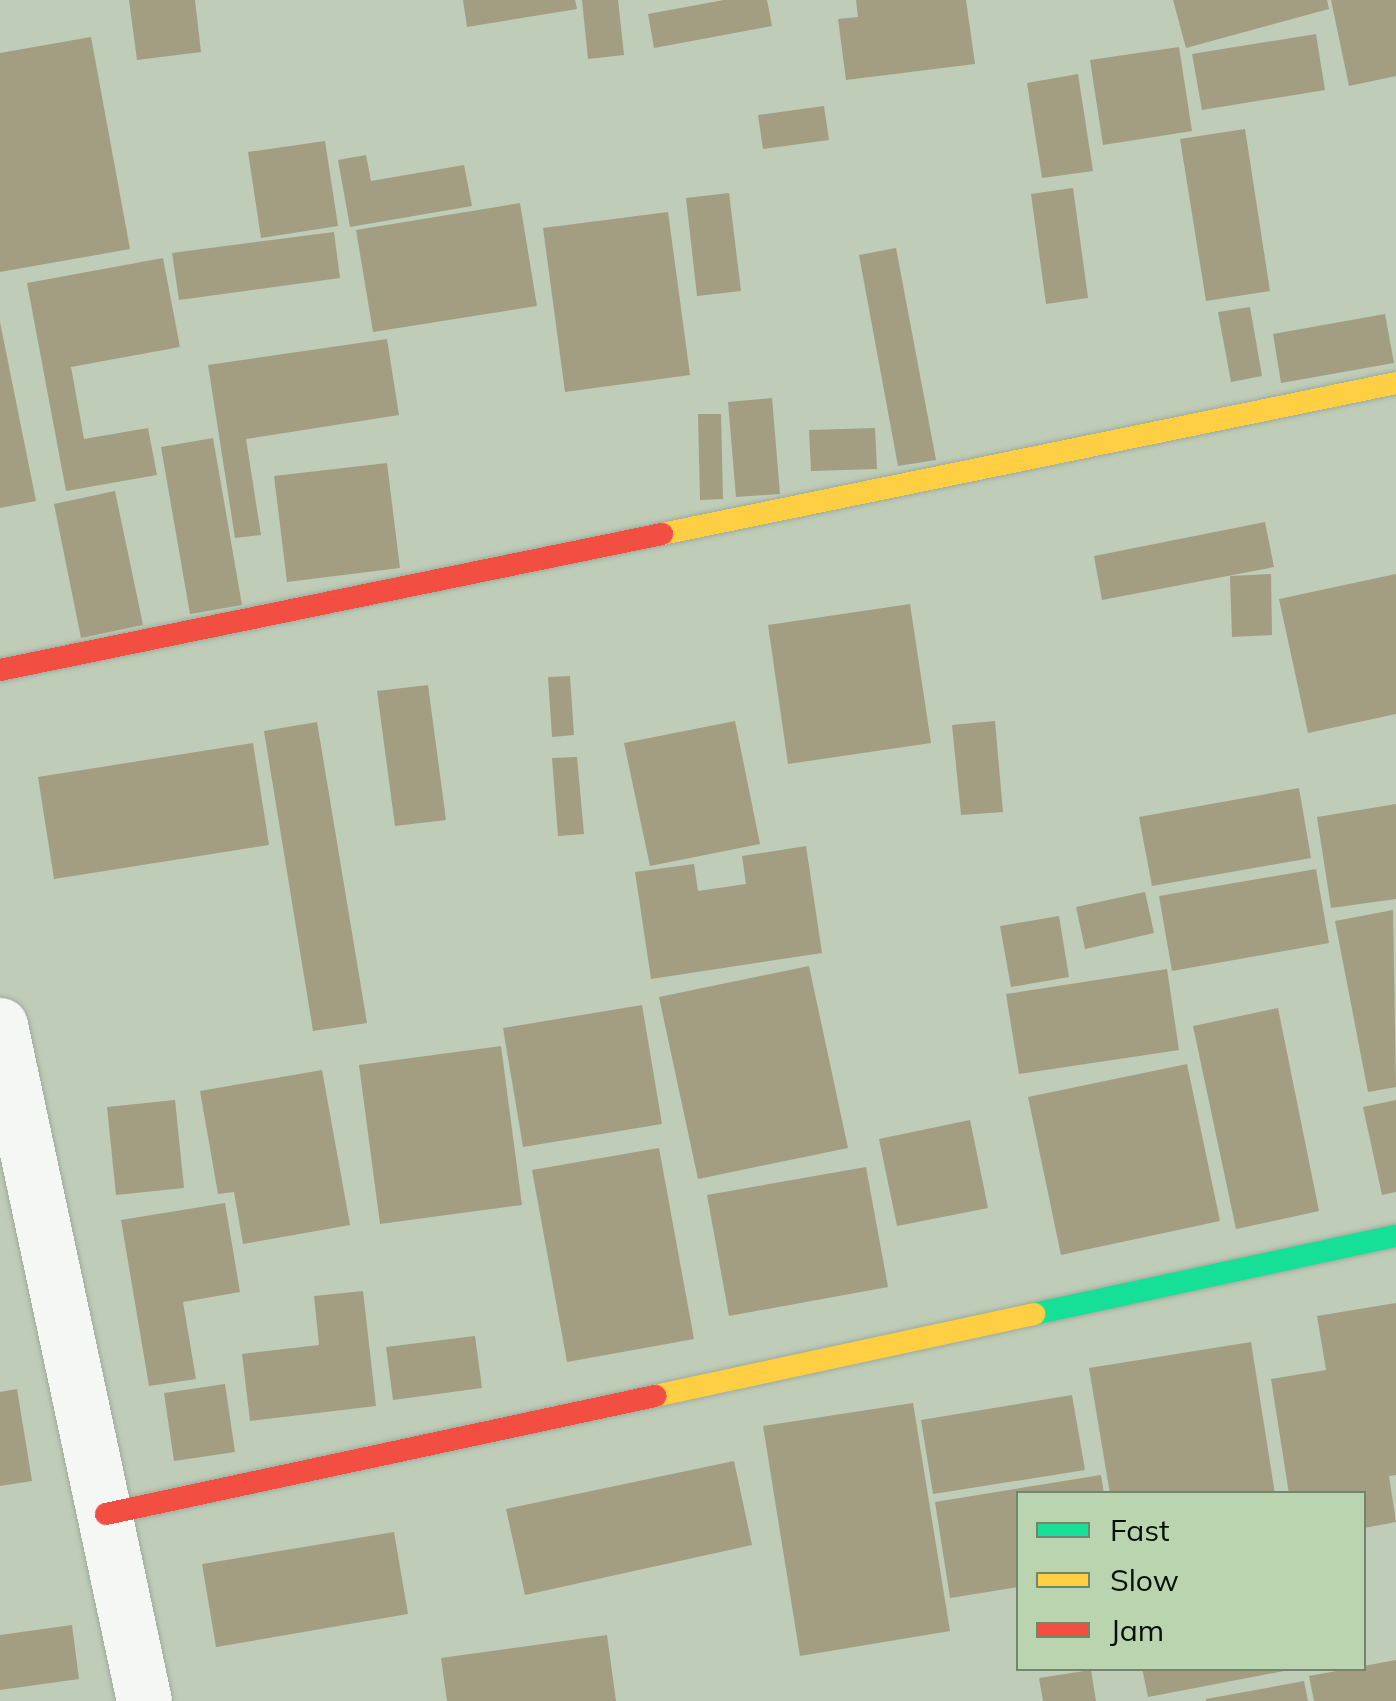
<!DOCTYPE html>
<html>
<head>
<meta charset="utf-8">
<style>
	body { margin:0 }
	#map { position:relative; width:1396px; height:1701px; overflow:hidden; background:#beccb8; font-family:Mulish,sans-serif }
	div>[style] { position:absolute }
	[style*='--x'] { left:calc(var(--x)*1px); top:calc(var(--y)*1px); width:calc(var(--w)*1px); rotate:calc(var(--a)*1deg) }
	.building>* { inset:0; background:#a39e82 }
	.roads { filter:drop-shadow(0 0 2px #9faa9a) drop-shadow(0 0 2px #9faa9a) }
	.street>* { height:55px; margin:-27.5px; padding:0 27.5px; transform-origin:27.5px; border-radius:27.5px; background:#f5f7f4 }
	.fast>* { height:22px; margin:-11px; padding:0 11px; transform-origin:11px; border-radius:11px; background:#16e098 }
	.slow>* { height:22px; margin:-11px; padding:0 11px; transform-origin:11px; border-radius:11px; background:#ffcf43 }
	.jam>* { height:22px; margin:-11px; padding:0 11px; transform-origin:11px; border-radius:11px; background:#f24e42 }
	span { translate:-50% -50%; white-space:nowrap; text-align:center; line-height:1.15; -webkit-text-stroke:10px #bad4b0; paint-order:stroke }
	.legend { position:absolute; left:1016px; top:1491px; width:350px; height:180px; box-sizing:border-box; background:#bad4b0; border:2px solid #72866c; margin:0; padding:12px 18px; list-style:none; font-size:30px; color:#071005 }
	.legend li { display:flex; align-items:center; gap:20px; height:50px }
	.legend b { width:50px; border:2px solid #72866c }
</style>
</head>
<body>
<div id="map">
	<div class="building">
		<div style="clip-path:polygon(129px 0,195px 0,201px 52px,137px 60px)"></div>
		<div style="clip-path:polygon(463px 0,575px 0,577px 9px,467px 27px)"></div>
		<div style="clip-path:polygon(582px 0,618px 0,624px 55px,588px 59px)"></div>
		<div style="clip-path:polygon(724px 0,767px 0,772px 26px,654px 48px,648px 14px)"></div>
		<div style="clip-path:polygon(856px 0,966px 0,975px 64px,846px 80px,838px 19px,858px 17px)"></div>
		<div style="clip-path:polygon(1173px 0,1327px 0,1329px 9px,1186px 48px)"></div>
		<div style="clip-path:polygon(1331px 0,1396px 0,1396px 76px,1349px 86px)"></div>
		<div style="clip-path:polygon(1316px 34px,1325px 90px,1202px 110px,1192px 54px)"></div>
		<div style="clip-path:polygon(91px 37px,130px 249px,0 272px,0 53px)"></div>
		<div style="clip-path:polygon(1179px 47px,1192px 131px,1103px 145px,1090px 60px)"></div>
		<div style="clip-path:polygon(1078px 74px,1093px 171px,1042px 178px,1027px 83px)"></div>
		<div style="clip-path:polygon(824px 106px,829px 140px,763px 149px,758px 115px)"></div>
		<div style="clip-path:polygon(1245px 129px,1270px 291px,1206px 301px,1180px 139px)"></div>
		<div style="clip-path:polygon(325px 141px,338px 226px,261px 238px,248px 152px)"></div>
		<div style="clip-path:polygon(366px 155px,371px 181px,464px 165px,472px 206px,350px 227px,338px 160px)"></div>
		<div style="clip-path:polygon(1073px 188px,1088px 298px,1046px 304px,1031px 194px)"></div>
		<div style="clip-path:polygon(729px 193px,741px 291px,697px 296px,686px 198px)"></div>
		<div style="clip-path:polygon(520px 203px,537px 306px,373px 332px,356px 230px)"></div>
		<div style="clip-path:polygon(668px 212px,690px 375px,565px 392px,543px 228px)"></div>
		<div style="clip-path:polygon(334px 232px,340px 278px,179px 300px,172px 253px)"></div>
		<div style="clip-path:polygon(896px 248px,936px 460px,898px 466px,859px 255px)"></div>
		<div style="clip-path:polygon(163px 258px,180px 347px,71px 367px,84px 439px,148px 428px,157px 475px,66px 491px,27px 283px)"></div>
		<div style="clip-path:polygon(1250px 307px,1262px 376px,1231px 382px,1218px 312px)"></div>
		<div style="clip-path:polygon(1385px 314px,1394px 363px,1281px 383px,1273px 334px)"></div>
		<div style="clip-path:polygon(0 322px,36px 501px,0 508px)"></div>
		<div style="clip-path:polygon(387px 339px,399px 415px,246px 439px,261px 535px,235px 538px,208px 365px)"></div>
		<div style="clip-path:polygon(772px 398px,780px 494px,736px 497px,728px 402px)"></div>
		<div style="clip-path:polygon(698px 414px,721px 414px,723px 499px,700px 500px)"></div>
		<div style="clip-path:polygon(875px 428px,877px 469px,811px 471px,809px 430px)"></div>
		<div style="clip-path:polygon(213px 438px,242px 605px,190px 614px,161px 447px)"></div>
		<div style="clip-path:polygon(387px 463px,400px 568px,287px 582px,274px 476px)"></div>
		<div style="clip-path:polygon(115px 491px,143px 625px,81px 638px,54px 504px)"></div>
		<div style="clip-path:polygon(1265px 522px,1274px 567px,1102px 600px,1094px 556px)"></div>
		<div style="clip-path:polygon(1271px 574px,1272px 635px,1232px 637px,1230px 576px)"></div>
		<div style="clip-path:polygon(1396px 574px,1396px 714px,1308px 733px,1279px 599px)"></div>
		<div style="clip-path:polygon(910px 604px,931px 743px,788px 764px,768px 625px)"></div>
		<div style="clip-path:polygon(570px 676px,574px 735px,552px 737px,548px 677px)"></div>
		<div style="clip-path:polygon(428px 685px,446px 820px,395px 826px,377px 691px)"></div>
		<div style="clip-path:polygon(735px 721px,760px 844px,650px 866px,624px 743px)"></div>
		<div style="clip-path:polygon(995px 721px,1003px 812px,961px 815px,952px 725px)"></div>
		<div style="clip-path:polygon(317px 722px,367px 1023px,313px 1031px,264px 731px)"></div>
		<div style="clip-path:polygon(253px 743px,269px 845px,54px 879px,38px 777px)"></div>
		<div style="clip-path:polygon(577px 757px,584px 834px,558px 836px,552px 758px)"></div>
		<div style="clip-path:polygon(1299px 788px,1311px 858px,1152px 886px,1139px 817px)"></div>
		<div style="clip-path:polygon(1396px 804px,1396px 899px,1331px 908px,1317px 817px)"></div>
		<div style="clip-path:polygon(806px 846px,822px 953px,651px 979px,635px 872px,694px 864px,698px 891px,746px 884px,742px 856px)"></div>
		<div style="clip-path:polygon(1316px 869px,1329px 943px,1172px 971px,1159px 896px)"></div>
		<div style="clip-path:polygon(1145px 892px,1154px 933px,1085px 949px,1076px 907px)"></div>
		<div style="clip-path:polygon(1393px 910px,1396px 1087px,1368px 1092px,1335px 921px)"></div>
		<div style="clip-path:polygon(1059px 916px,1069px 977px,1011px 987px,1000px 926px)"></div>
		<div style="clip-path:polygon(809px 966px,848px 1148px,698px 1179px,659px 997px)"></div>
		<div style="clip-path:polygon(1167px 969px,1179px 1050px,1019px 1074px,1006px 994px)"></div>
		<div style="clip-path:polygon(642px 1005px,662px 1124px,523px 1147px,503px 1028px)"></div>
		<div style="clip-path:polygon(1278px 1008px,1319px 1211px,1236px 1229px,1193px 1026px)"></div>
		<div style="clip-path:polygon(501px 1046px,522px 1205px,380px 1224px,359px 1065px)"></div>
		<div style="clip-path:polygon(1187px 1064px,1220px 1221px,1061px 1255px,1028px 1097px)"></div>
		<div style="clip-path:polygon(322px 1070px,350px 1225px,243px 1244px,234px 1192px,218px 1194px,200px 1091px)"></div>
		<div style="clip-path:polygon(175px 1100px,184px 1188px,116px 1195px,107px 1107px)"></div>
		<div style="clip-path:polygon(1396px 1100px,1396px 1192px,1382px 1195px,1363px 1107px)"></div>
		<div style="clip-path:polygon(970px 1120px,988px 1208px,897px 1226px,879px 1139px)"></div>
		<div style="clip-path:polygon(659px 1148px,694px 1339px,567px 1362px,532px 1170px)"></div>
		<div style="clip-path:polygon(866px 1167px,888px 1287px,729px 1316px,707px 1195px)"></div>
		<div style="clip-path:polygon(225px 1203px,240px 1292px,183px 1302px,196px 1379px,149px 1386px,121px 1220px)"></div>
		<div style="clip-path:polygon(363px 1291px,376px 1406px,250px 1421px,242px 1354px,319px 1345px,314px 1296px)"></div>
		<div style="clip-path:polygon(1396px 1303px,1396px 1475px,1389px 1476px,1396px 1522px,1364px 1528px,1364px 1494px,1289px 1494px,1271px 1379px,1326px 1370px,1317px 1316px)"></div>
		<div style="clip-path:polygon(475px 1336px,482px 1388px,393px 1400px,386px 1347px)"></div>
		<div style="clip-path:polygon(1251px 1342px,1275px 1494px,1110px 1494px,1089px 1368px)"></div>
		<div style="clip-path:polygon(225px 1384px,235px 1452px,174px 1461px,164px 1393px)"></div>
		<div style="clip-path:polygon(17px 1389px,32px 1481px,0 1486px,0 1392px)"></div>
		<div style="clip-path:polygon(1072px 1395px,1085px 1470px,933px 1494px,921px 1420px)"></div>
		<div style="clip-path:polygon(913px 1403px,950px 1631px,800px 1656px,763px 1426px)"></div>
		<div style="clip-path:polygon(734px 1461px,752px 1545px,525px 1595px,506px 1509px)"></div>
		<div style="clip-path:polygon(1101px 1475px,1104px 1494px,1018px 1494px,1018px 1587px,950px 1598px,935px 1502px)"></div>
		<div style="clip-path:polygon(394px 1532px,408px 1614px,216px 1647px,202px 1564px)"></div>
		<div style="clip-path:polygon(72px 1625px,79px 1679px,0 1690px,0 1635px)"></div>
		<div style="clip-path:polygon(607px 1635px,616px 1701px,447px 1701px,441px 1658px)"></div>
		<div style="clip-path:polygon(1396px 1660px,1396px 1701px,1314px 1701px,1309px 1676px)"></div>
		<div style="clip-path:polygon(1142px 1668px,1289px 1668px,1289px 1670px,1148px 1697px)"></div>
		<div style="clip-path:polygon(1091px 1670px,1096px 1701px,1043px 1701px,1039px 1678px)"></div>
		<div style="clip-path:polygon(1304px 1681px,1308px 1701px,1206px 1701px,1206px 1699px)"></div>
	</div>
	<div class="roads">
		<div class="street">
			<div style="--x:0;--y:1025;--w:691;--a:77.97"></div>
		</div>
		<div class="fast">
			<div style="--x:1034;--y:1314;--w:370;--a:-12.2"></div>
		</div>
		<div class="slow">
			<div style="--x:662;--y:534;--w:749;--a:-11.62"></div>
			<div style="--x:655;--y:1396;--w:388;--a:-12.2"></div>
		</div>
		<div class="jam">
			<div style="--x:0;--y:670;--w:676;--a:-11.61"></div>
			<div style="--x:106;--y:1514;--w:562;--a:-12.13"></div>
		</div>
	</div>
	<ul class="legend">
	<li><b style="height:12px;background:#16e098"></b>Fast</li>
	<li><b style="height:12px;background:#ffcf43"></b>Slow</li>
	<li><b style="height:12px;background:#f24e42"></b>Jam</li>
	</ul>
</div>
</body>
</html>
